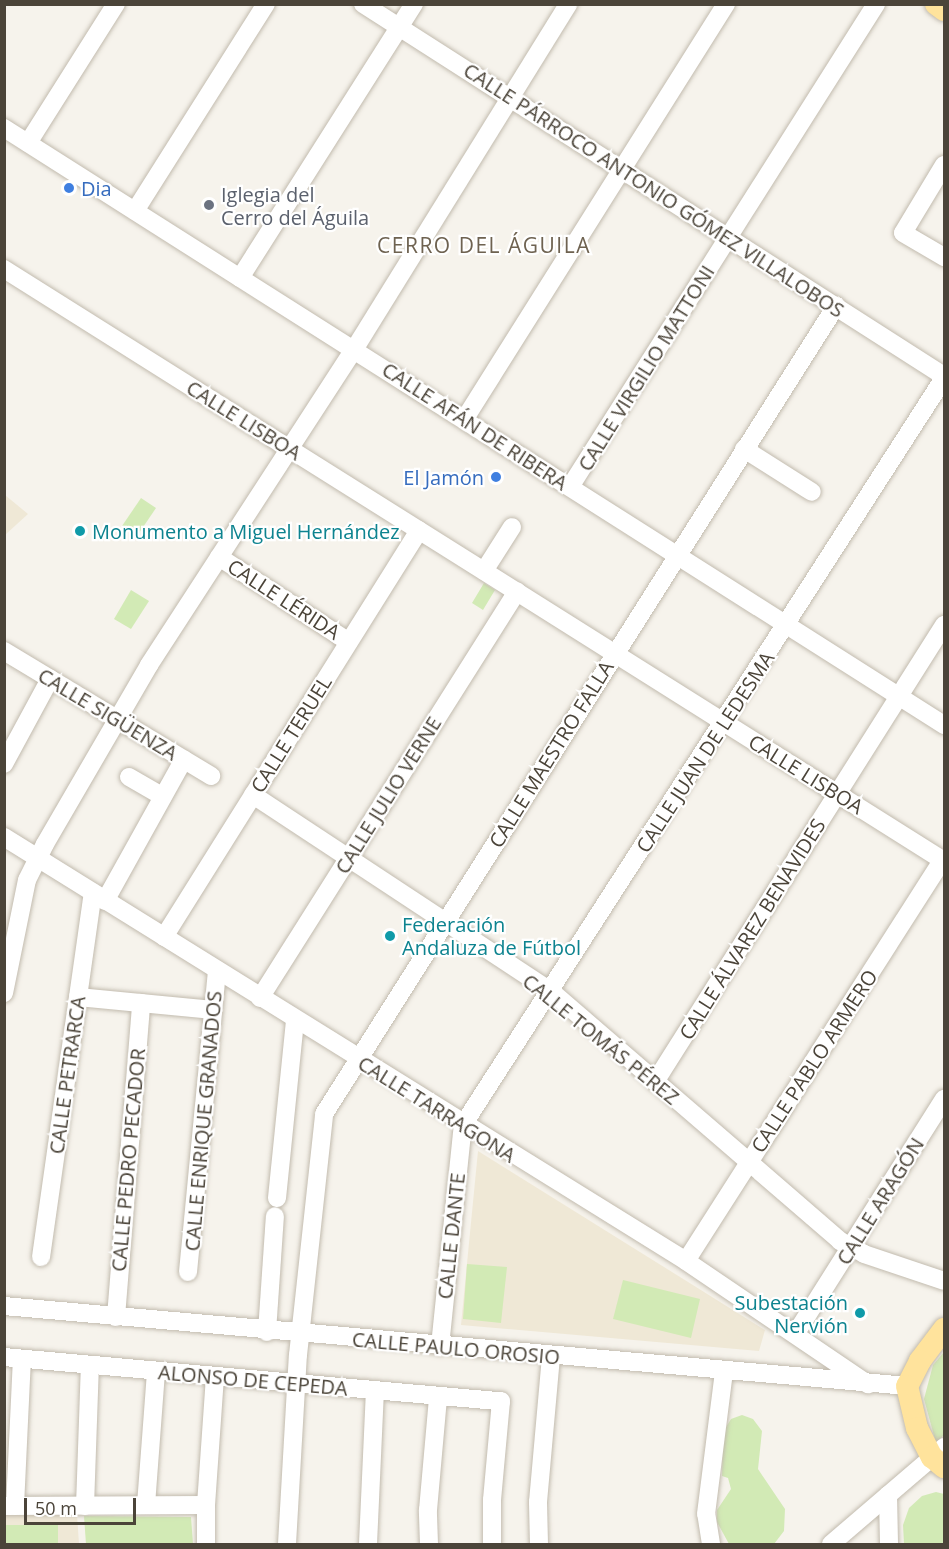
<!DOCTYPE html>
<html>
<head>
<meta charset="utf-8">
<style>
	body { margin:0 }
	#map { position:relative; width:949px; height:1549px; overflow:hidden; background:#f6f3ec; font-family:"Open Sans",sans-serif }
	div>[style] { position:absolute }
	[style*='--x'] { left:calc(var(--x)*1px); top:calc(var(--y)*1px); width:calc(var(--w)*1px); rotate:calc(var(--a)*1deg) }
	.education>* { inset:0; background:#efe8d6 }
	.green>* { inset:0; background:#d2eab5 }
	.roads { filter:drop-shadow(0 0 2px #c2bbae) drop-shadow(0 0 2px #c2bbae) }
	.minor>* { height:18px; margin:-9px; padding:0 9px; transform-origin:9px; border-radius:9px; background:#fff }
	.major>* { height:22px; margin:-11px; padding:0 11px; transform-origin:11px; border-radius:11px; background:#ffe39c }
	.dots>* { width:16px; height:16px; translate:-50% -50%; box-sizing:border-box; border:3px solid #fff; border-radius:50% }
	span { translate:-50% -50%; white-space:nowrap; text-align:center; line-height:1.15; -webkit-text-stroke:4.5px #fff; paint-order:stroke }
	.shop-label { font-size:20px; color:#366cbe }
	.left { translate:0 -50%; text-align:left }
	.right { translate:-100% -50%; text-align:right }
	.street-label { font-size:20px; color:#4b4439 }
	.worship-label { font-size:20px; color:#5b616d }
	.culture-label { font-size:20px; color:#0d838f }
	.neighbourhood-label { font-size:21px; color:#6e6250; letter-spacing:1.5px }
	.frame { position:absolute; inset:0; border:6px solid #4b4439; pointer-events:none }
	.scale { position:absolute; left:24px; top:1498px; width:112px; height:27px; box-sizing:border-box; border:3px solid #4b4439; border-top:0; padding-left:8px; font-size:18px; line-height:21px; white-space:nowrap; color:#4b4439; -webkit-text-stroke:4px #fff; paint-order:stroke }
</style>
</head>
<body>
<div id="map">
	<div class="education">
		<div style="clip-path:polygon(5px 495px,28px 514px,5px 535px,4px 535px)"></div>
		<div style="clip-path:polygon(478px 1151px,765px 1330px,759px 1351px,461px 1325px)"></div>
		<div style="clip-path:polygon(4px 1514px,77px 1514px,79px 1544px,5px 1544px)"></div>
	</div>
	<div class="green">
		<div style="clip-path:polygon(141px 498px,156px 508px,137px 536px,122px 526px)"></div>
		<div style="clip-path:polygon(484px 583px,495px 590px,483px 610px,472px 603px)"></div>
		<div style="clip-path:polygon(131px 590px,149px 601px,131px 629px,114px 619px)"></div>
		<div style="clip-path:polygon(467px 1264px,507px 1267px,501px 1323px,463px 1319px)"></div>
		<div style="clip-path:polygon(623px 1280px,700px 1299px,691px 1338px,613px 1319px)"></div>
		<div style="clip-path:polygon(944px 1352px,944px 1435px,936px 1443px,924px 1399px,933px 1365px)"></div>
		<div style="clip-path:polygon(742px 1415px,753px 1419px,762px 1431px,758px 1469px,785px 1509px,784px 1531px,774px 1544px,729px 1544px,717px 1522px,717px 1510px,731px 1489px,728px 1478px,722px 1476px,723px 1432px,731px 1419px)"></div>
		<div style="clip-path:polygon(936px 1492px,944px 1494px,944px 1544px,904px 1544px,903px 1525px,909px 1508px,922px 1496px)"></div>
		<div style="clip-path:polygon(84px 1516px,191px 1517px,193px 1544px,86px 1544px)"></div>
		<div style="clip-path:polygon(5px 1525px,58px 1525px,58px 1544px,5px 1544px)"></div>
	</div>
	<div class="roads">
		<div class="minor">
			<div style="--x:363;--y:4;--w:690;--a:32.63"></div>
			<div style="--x:4;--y:128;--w:1114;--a:32.42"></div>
			<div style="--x:28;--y:143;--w:165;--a:-57.7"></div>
			<div style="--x:944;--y:165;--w:79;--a:121.1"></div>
			<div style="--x:903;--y:233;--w:48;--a:30.3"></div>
			<div style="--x:135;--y:211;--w:245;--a:-57.7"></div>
			<div style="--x:4;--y:269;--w:1111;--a:32.2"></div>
			<div style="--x:240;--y:278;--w:325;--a:-57.6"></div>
			<div style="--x:464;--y:420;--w:492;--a:-57.8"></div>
			<div style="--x:744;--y:449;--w:80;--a:32.3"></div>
			<div style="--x:570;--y:487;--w:572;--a:-57.64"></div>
			<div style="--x:219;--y:557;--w:155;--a:33.2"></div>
			<div style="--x:484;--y:571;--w:52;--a:-57.5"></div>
			<div style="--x:4;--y:651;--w:242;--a:31.1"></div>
			<div style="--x:4;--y:764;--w:97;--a:-61.6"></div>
			<div style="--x:129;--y:777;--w:39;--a:30"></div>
			<div style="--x:253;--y:795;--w:358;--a:33.4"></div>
			<div style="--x:552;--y:992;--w:381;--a:40.8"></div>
			<div style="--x:840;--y:1241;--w:27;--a:28"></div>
			<div style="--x:864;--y:1254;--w:84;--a:18.6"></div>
			<div style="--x:4;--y:837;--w:803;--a:31.87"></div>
			<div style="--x:686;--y:1261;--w:220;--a:34.1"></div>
			<div style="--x:105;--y:901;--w:162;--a:-60.9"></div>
			<div style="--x:164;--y:937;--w:480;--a:-57.9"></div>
			<div style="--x:4;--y:993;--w:115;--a:-78.5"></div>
			<div style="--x:27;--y:880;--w:40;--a:-63.4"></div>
			<div style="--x:45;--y:844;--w:207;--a:-59.8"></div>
			<div style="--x:149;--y:665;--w:378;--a:-57"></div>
			<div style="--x:355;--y:348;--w:405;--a:-58.2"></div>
			<div style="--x:78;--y:997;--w:136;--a:5.5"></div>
			<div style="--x:260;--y:998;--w:481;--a:-57.7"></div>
			<div style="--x:655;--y:1082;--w:541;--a:-57.69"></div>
			<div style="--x:277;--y:1198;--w:178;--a:-84.2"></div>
			<div style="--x:41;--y:1257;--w:368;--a:-81.9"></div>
			<div style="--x:686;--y:1261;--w:476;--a:-57.4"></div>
			<div style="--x:188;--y:1272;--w:302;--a:-84.5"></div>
			<div style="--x:4;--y:1306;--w:907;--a:5.06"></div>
			<div style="--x:116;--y:1317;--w:315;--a:-85.4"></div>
			<div style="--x:267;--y:1332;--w:116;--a:-86.1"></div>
			<div style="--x:796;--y:1333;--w:277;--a:-57.7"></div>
			<div style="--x:440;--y:1346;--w:222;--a:-84.1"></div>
			<div style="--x:463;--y:1125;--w:888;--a:-57.22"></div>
			<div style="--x:4;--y:1357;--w:499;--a:5.1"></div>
			<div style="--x:501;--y:1401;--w:99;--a:95.2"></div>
			<div style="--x:492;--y:1500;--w:44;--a:90"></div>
			<div style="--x:888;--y:1495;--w:49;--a:88.8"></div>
			<div style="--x:146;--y:1505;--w:133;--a:-85.7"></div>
			<div style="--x:206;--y:1505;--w:128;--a:-86"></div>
			<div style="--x:4;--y:1506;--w:202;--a:-0.3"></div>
			<div style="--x:206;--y:1505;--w:39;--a:90"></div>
			<div style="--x:15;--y:1506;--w:147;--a:-87.3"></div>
			<div style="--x:85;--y:1506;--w:141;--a:-88"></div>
			<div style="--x:287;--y:1544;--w:189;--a:-86.7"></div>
			<div style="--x:298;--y:1355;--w:242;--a:-83.8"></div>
			<div style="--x:324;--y:1114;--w:957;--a:-57.64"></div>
			<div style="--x:368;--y:1544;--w:152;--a:-87.4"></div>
			<div style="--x:429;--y:1544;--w:34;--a:-92"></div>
			<div style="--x:428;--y:1510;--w:113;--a:-84.9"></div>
			<div style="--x:539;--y:1544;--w:42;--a:-91.4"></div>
			<div style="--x:538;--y:1502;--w:147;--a:-84.9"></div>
			<div style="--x:711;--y:1544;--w:30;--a:-99"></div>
			<div style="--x:706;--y:1514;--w:144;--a:-82.8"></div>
			<div style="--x:831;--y:1544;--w:149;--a:-40.6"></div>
		</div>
		<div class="major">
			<div style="--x:936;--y:4;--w:10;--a:37"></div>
			<div style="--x:944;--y:1329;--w:40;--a:127"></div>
			<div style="--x:920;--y:1361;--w:28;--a:117"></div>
			<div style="--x:907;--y:1386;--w:43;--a:76.6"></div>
			<div style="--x:917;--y:1428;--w:33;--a:63"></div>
			<div style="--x:932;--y:1457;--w:16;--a:40"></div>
		</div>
	</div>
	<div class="dots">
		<div style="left:69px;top:188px;background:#3f7fe0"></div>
		<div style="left:209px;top:205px;background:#6b7280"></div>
		<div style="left:496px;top:477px;background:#3f7fe0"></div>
		<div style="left:80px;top:531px;background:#0f9aa8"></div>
		<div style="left:390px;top:936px;background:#0f9aa8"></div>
		<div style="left:860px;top:1313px;background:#0f9aa8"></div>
	</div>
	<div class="shop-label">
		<span class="left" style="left:81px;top:188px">Dia</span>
		<span class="right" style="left:484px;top:477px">El Jamón</span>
	</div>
	<div class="street-label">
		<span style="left:654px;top:190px;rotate:33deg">CALLE PÁRROCO ANTONIO GÓMEZ VILLALOBOS</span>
		<span style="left:646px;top:368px;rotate:-58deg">CALLE VIRGILIO MATTONI</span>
		<span style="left:244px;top:420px;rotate:32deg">CALLE LISBOA</span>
		<span style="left:475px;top:426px;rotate:33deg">CALLE AFÁN DE RIBERA</span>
		<span style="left:284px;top:599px;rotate:33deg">CALLE LÉRIDA</span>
		<span style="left:108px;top:714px;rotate:31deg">CALLE SIGÜENZA</span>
		<span style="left:291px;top:734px;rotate:-58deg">CALLE TERUEL</span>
		<span style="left:705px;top:752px;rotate:-57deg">CALLE JUAN DE LEDESMA</span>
		<span style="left:551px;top:754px;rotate:-58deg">CALLE MAESTRO FALLA</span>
		<span style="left:806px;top:774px;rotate:32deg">CALLE LISBOA</span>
		<span style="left:388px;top:795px;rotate:-58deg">CALLE JULIO VERNE</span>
		<span style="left:752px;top:929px;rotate:-58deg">CALLE ÁLVAREZ BENAVIDES</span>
		<span style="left:601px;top:1039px;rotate:39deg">CALLE TOMÁS PÉREZ</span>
		<span style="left:814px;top:1061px;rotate:-57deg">CALLE PABLO ARMERO</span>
		<span style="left:67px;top:1075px;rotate:-82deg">CALLE PETRARCA</span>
		<span style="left:437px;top:1109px;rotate:32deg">CALLE TARRAGONA</span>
		<span style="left:203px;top:1121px;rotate:-85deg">CALLE ENRIQUE GRANADOS</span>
		<span style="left:128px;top:1160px;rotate:-85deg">CALLE PEDRO PECADOR</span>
		<span style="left:880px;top:1201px;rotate:-58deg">CALLE ARAGÓN</span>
		<span style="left:451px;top:1236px;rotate:-84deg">CALLE DANTE</span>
		<span style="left:456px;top:1348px;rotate:5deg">CALLE PAULO OROSIO</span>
		<span style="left:253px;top:1380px;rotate:5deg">ALONSO DE CEPEDA</span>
	</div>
	<div class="worship-label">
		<span class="left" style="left:221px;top:206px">Iglegia del<br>Cerro del Águila</span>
	</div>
	<div class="culture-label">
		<span class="left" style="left:92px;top:531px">Monumento a Miguel Hernández</span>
		<span class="left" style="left:402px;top:936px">Federación<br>Andaluza de Fútbol</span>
		<span class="right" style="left:848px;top:1314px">Subestación<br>Nervión</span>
	</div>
	<div class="neighbourhood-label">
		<span style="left:484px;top:245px">CERRO DEL ÁGUILA</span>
	</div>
	<div class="frame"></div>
	<div class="scale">50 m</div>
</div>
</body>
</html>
